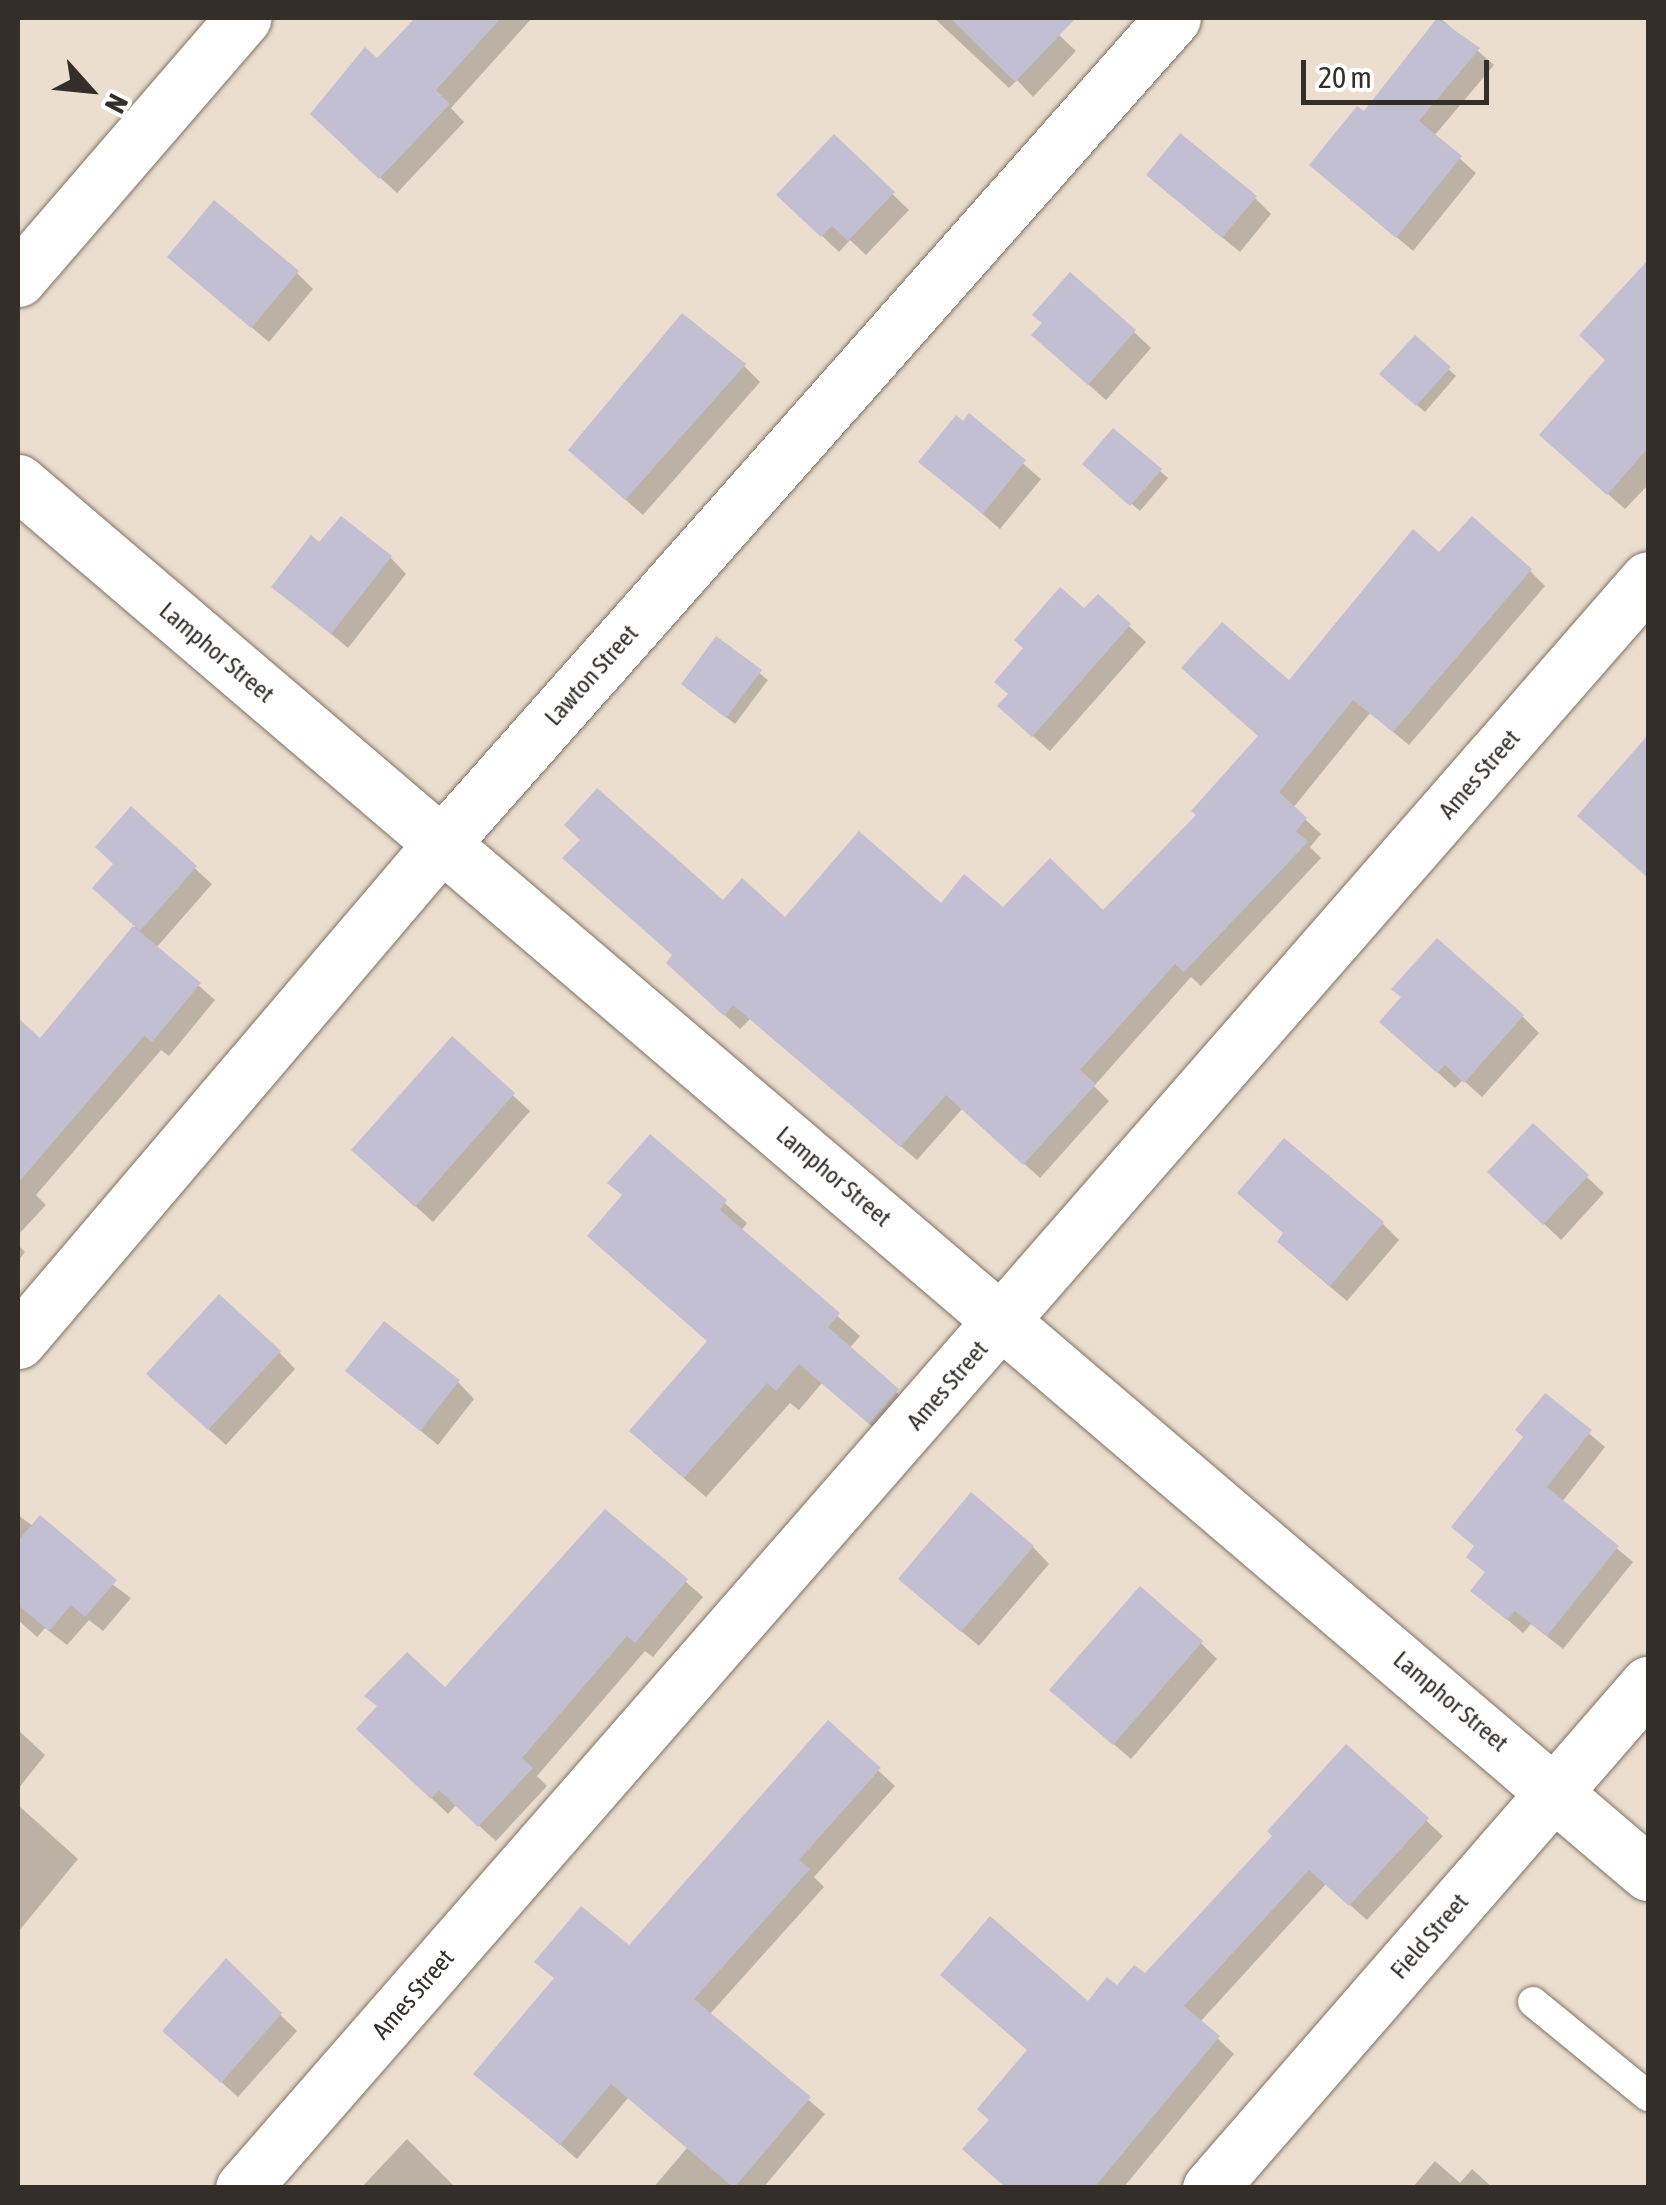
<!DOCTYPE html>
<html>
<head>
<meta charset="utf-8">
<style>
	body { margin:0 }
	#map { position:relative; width:1666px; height:2205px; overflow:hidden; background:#ecdecf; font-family:"Asap Condensed",sans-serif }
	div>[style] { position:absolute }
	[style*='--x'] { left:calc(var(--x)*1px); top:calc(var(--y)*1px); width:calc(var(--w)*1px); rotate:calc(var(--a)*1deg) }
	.shadow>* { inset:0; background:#0003 }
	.building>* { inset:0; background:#c1bfd1 }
	.roads { filter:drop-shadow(0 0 2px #7e7264) drop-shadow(0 0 2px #7e7264) }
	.service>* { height:30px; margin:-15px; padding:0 15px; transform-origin:15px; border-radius:15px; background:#fff }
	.minor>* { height:55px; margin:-27.5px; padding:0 27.5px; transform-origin:27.5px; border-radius:27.5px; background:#fff }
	span { translate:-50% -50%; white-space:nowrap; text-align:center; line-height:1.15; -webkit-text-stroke:8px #fff; paint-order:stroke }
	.street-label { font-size:25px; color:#342e28 }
	.frame { position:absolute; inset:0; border:20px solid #342e28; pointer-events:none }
	.north { position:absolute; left:40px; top:40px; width:100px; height:100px; -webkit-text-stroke:8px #fff; paint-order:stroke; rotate:117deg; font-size:28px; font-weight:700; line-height:40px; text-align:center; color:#342e28 }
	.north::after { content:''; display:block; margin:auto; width:35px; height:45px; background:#342e28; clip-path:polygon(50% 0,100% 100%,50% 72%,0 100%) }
	.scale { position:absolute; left:1301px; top:60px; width:188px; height:45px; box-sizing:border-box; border:5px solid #342e28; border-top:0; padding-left:12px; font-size:30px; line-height:35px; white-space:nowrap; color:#342e28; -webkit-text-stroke:8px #fff; paint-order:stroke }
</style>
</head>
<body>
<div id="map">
	<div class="shadow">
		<div style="clip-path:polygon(418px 18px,532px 18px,451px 108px,464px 122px,397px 193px,329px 131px)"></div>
		<div style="clip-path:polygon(934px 18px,1041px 18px,1076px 51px,1033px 97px,1017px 80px,1009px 88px)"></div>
		<div style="clip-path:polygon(1440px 18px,1494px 65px,1434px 136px,1476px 173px,1413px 251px,1312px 165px,1364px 115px)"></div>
		<div style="clip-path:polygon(834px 138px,909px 210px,866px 255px,850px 240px,839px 252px,779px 195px)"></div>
		<div style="clip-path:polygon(1166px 191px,1255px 198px,1271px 214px,1240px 252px)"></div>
		<div style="clip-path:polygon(187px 273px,297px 273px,313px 289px,269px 342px)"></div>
		<div style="clip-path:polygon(1638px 274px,1648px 284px,1648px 485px,1625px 509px,1559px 451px,1608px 361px)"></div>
		<div style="clip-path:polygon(1044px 324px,1134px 332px,1151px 348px,1106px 400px,1051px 351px)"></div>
		<div style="clip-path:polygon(1415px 338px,1456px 376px,1425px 412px,1390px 382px)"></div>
		<div style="clip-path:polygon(744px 366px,760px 382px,643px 515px,587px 466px)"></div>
		<div style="clip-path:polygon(969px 417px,1041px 479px,1000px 529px,922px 462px)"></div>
		<div style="clip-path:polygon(1093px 471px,1160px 471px,1168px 478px,1140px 511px)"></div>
		<div style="clip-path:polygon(319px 546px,390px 557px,406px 574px,348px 648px,274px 586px)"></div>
		<div style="clip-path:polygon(1439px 555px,1530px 571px,1545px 586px,1409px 745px,1370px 713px,1293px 808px,1321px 834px,1310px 847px,1321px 858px,1201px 986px,1191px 977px,1094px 1086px,1109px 1101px,1040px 1178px,963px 1108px,917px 1160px,750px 1019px,740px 1029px,684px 978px,724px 904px,785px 921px,941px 906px,1103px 914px,1199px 815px,1261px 737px,1289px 684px)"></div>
		<div style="clip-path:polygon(1098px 597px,1146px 642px,1050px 751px,1017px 722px,1011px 694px)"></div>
		<div style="clip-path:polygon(716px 639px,768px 680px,735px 724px,692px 691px)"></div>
		<div style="clip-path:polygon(1633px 757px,1648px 771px,1648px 877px,1597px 832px)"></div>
		<div style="clip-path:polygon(131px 810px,212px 884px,156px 948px,215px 1000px,169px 1056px,161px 1050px,36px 1195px,46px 1205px,18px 1235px,18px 1054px,34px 1036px,41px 1042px,136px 926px,116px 865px)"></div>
		<div style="clip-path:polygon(1522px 1016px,1539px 1033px,1482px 1097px,1463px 1080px,1455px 1088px,1399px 1038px)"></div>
		<div style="clip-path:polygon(452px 1040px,530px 1111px,433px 1222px,371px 1166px)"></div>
		<div style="clip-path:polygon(1533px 1127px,1604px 1193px,1561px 1240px,1490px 1172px)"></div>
		<div style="clip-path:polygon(650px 1137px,747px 1223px,741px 1231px,860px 1336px,849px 1349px,918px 1412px,891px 1443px,822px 1383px,799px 1410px,790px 1403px,706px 1497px,653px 1452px,709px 1342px,590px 1236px,624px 1196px)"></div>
		<div style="clip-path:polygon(1382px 1223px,1399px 1240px,1347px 1301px,1296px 1258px)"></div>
		<div style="clip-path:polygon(18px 1245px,25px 1252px,18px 1261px)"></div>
		<div style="clip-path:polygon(279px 1352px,295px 1369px,226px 1445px,165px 1390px)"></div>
		<div style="clip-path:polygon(348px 1371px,458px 1382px,474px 1399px,438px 1445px)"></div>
		<div style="clip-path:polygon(1545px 1396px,1605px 1447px,1562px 1502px,1633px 1562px,1563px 1649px,1531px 1624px,1523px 1633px,1474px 1591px,1487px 1574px)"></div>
		<div style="clip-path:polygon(606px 1512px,703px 1597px,653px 1657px,645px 1651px,537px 1776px,547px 1786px,496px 1841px,456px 1805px,448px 1814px,376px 1745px,379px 1707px,445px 1691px)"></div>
		<div style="clip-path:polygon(18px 1515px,131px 1598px,103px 1631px,89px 1620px,67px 1645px,45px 1628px,37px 1637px,18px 1620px)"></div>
		<div style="clip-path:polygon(1033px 1547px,1049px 1564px,979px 1646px,918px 1595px)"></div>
		<div style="clip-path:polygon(1201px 1643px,1217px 1659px,1131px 1759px,1069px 1706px)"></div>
		<div style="clip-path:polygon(828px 1724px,895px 1786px,814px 1877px,824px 1887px,709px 2015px,825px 2114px,763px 2188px,653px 2188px,687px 2148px,628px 2098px,577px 2159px,477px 2074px,629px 1949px)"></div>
		<div style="clip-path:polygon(18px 1730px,45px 1755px,18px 1789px)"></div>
		<div style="clip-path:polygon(1346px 1747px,1443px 1836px,1367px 1920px,1326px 1884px,1200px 2022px,1234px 2054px,1123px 2188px,1007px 2188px,1088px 2004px,1145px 1977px,1275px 1836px)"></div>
		<div style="clip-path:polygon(18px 1805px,78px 1859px,18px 1932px)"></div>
		<div style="clip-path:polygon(226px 1962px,297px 2031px,238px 2097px,182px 2047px)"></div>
		<div style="clip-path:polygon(407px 2139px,456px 2188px,361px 2188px)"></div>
		<div style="clip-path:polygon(1435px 2161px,1460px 2183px,1472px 2169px,1493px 2188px,1412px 2188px)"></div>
	</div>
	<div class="building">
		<div style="clip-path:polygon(415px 18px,501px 18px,436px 90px,450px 104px,379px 179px,310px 114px,365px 47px,377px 58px)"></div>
		<div style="clip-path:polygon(950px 18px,1076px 18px,1015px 82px)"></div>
		<div style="clip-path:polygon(1437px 18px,1480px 48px,1419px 121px,1462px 156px,1396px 238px,1309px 165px,1357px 106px,1364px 111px)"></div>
		<div style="clip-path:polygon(1180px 133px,1257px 196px,1222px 238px,1146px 175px)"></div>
		<div style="clip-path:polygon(834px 134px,895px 192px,848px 241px,832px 226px,821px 237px,776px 195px)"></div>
		<div style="clip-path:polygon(214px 200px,299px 271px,251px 328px,167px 257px)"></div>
		<div style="clip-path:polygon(1648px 260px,1648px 448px,1607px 495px,1539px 435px,1605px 360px,1579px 335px)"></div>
		<div style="clip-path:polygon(1070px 272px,1136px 330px,1088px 385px,1031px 335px,1042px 323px,1032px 315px)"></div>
		<div style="clip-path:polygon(682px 313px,746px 364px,625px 500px,568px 450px)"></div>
		<div style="clip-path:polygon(1415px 335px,1451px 367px,1416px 406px,1379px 374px)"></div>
		<div style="clip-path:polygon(969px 413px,1026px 460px,983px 514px,918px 462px,956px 415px,963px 421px)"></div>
		<div style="clip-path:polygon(1113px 428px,1162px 469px,1130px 506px,1082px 464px)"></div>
		<div style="clip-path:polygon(341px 516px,392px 556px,331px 634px,271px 587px,311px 535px,319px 542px)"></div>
		<div style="clip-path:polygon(1472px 516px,1532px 569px,1393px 732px,1353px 700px,1279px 792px,1307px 818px,1296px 831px,1308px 842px,1184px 972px,1175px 964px,1080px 1070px,1096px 1084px,1023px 1165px,946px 1095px,900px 1147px,733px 1005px,724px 1016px,666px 963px,672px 955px,562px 858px,580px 840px,564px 825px,597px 788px,723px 900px,742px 878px,785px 917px,859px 831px,941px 903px,964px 874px,1003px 907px,1050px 858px,1103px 910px,1196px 815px,1191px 811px,1258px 736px,1181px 668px,1222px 622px,1289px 680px,1413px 529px,1439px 552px)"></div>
		<div style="clip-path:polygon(1060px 587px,1084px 608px,1098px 594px,1131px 624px,1032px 737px,997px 706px,1008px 694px,994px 682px,1023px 648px,1014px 640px)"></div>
		<div style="clip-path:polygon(716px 636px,762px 670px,726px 718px,681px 684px)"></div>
		<div style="clip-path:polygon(1648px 735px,1648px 878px,1577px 816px)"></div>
		<div style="clip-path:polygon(131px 806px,197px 866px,140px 931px,92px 888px,113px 864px,95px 847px)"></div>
		<div style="clip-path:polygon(133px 926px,201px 983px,152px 1042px,144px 1036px,18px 1183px,18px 1018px,40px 1038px)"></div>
		<div style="clip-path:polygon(1437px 938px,1524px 1015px,1464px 1083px,1445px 1065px,1437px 1073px,1379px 1022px,1401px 997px,1391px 989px)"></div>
		<div style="clip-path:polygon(452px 1036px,515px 1093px,415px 1207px,351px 1150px)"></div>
		<div style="clip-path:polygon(1533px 1123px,1589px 1175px,1543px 1225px,1487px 1172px)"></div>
		<div style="clip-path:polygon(650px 1134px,727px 1200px,720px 1210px,840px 1313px,828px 1327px,899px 1389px,869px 1424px,799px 1364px,776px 1391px,767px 1383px,684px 1478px,629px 1431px,707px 1341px,587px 1236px,622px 1195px,607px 1183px)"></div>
		<div style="clip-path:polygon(1284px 1138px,1384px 1222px,1330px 1286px,1277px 1242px,1283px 1233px,1237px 1193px)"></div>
		<div style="clip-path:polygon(219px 1294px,281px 1351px,208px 1430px,146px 1374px)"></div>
		<div style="clip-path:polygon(384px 1321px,460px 1380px,420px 1431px,345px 1371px)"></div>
		<div style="clip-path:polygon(1545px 1393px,1592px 1430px,1547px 1487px,1619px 1546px,1547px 1636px,1515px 1611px,1507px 1620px,1470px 1591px,1485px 1572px,1466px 1557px,1474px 1546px,1451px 1527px,1523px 1437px,1515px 1430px)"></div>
		<div style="clip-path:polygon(971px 1492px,1034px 1546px,961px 1632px,898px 1579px)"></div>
		<div style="clip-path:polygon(605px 1509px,688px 1579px,635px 1643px,627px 1636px,522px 1758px,533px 1768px,478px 1827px,439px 1790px,431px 1799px,356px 1729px,377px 1706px,364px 1696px,407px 1652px,445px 1687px)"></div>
		<div style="clip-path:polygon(40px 1515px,117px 1580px,85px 1617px,71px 1605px,49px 1631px,18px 1605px,18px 1541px)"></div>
		<div style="clip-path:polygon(1140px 1586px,1203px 1641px,1113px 1745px,1049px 1690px)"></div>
		<div style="clip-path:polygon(828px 1720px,881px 1768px,799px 1860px,810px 1869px,694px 1999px,811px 2097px,734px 2188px,611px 2084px,560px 2145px,473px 2074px,554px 1978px,534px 1962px,581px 1906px,629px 1945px)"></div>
		<div style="clip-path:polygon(1346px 1744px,1429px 1818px,1349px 1906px,1309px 1870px,1184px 2006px,1220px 2036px,1094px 2188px,1006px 2188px,962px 2149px,989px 2120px,977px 2109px,1027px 2050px,940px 1975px,990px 1916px,1088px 2001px,1107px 1977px,1117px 1985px,1134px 1965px,1145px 1973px,1272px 1836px,1267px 1831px)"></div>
		<div style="clip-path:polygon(226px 1958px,282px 2013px,221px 2083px,162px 2031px)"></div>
	</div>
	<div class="roads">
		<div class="service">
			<div style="--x:1533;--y:2002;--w:149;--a:39.3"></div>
		</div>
		<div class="minor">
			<div style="--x:18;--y:279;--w:345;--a:-49.2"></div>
			<div style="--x:18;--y:482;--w:2143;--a:40.48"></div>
			<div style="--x:18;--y:1341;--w:654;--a:-49.59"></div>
			<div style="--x:442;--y:843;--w:1102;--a:-48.46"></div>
			<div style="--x:243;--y:2188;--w:2136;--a:-48.87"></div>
			<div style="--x:1210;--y:2188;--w:668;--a:-49.01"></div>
		</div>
	</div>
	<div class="street-label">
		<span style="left:217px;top:652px;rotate:40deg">Lamphor Street</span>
		<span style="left:591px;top:675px;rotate:-48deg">Lawton Street</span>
		<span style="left:1479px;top:774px;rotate:-49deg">Ames Street</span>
		<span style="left:834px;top:1176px;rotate:40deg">Lamphor Street</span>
		<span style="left:947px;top:1385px;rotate:-49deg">Ames Street</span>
		<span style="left:1451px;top:1701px;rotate:40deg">Lamphor Street</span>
		<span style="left:1429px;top:1936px;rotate:-49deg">Field Street</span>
		<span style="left:413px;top:1994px;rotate:-49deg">Ames Street</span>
	</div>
	<div class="frame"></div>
	<div class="north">N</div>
	<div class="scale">20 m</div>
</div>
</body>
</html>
